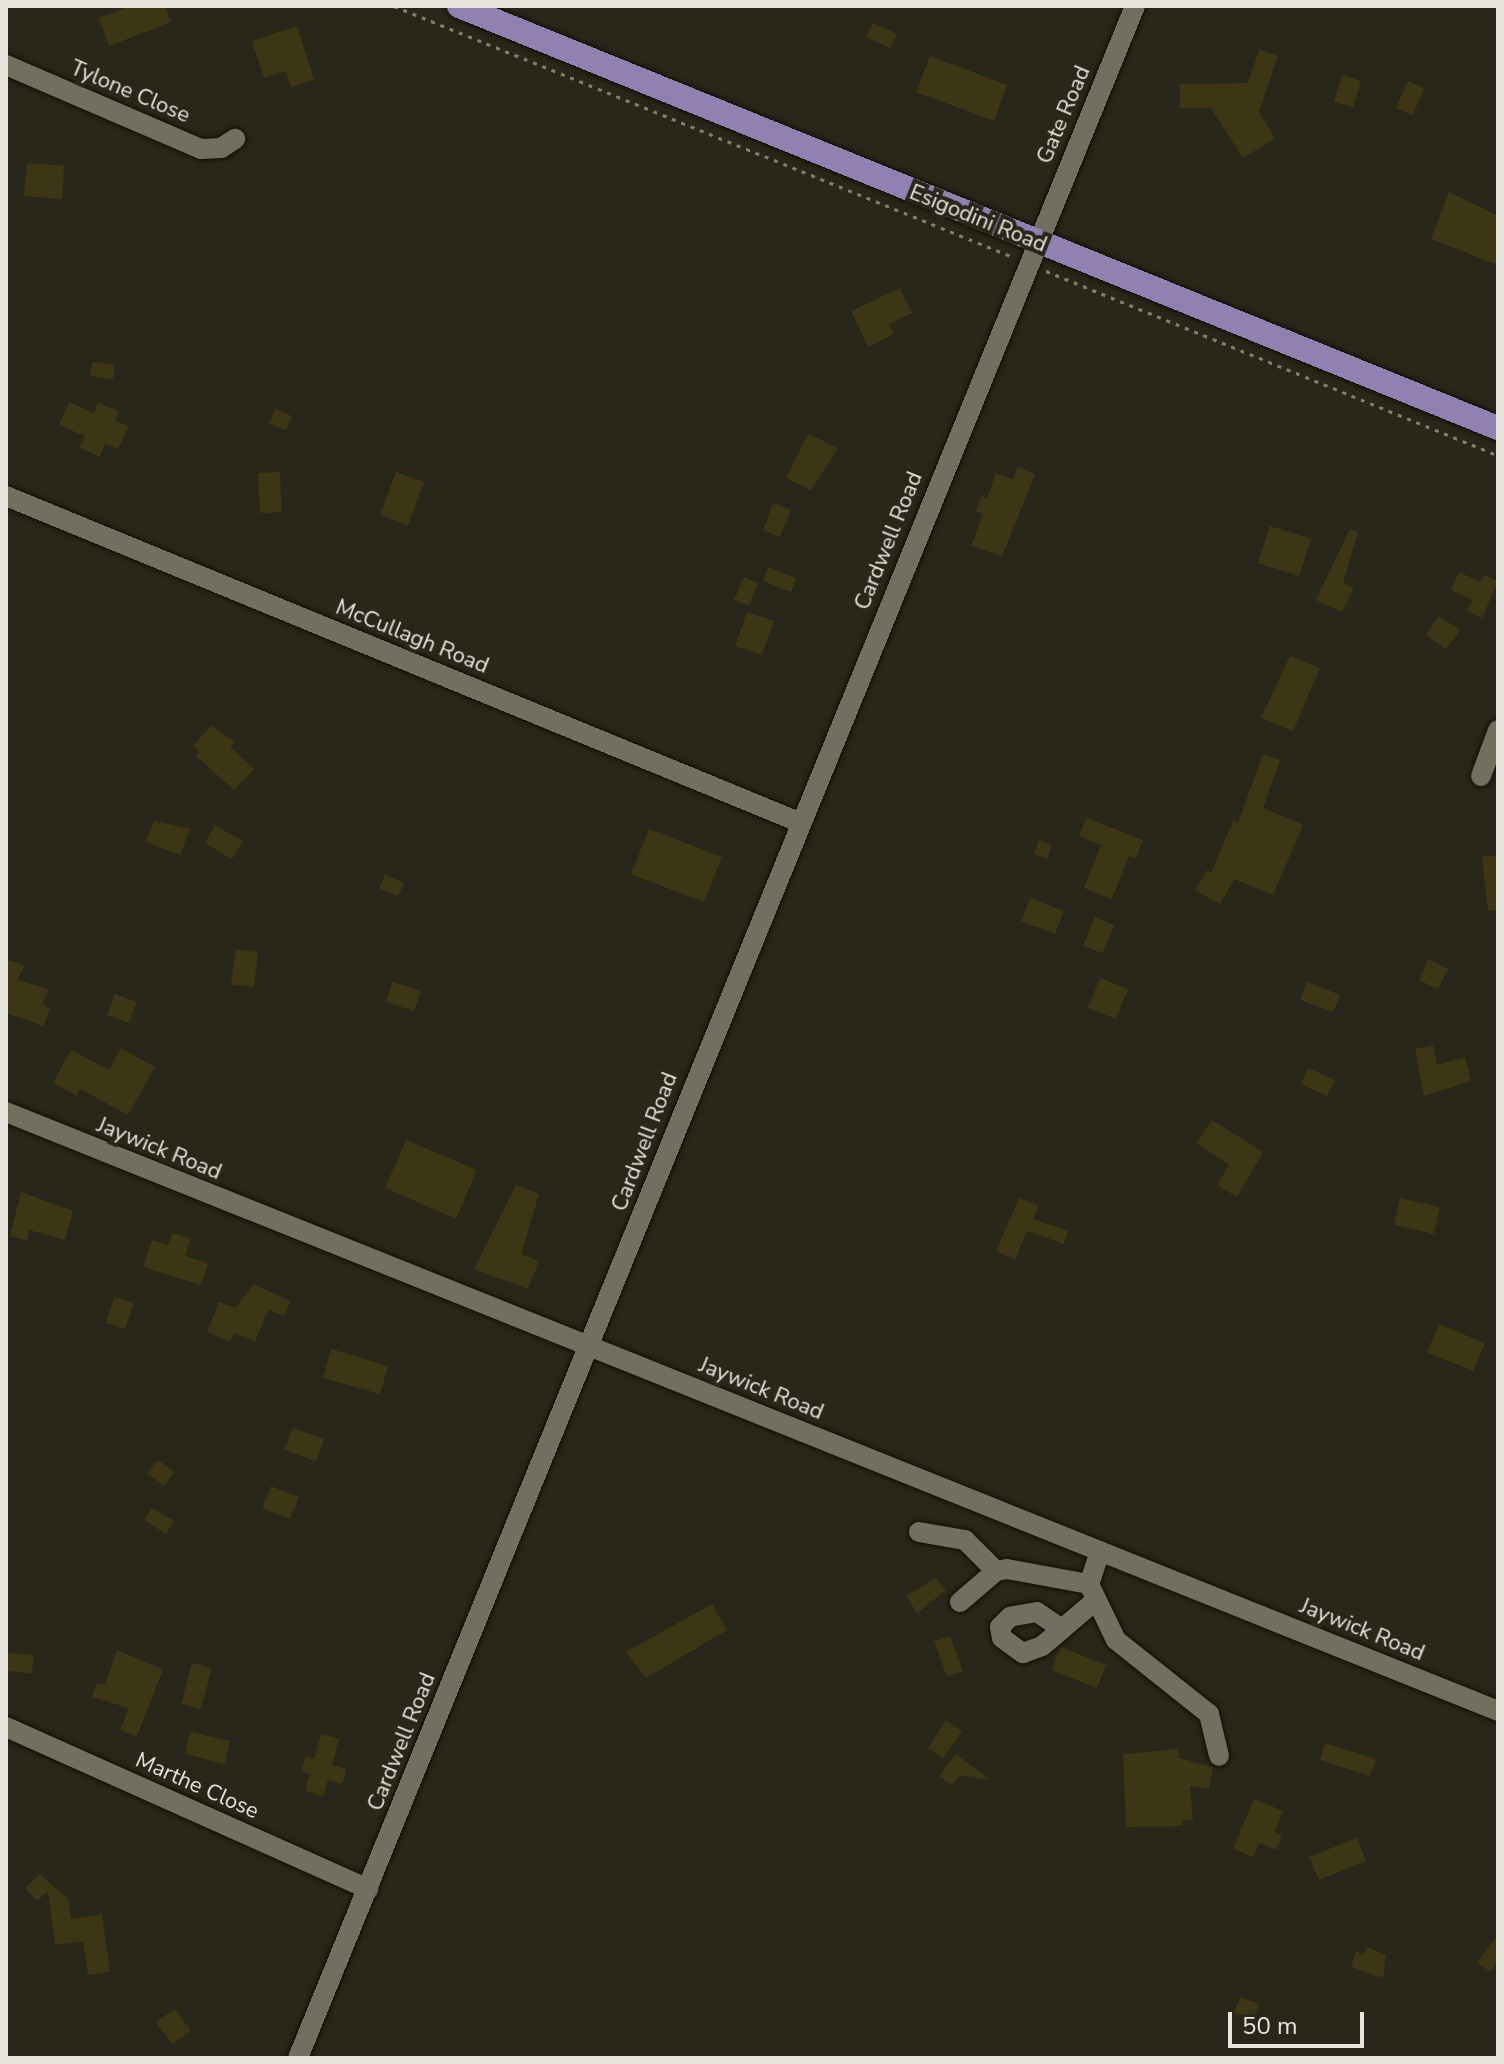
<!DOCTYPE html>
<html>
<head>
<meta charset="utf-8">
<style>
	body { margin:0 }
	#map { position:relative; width:1504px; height:2064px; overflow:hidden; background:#292719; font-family:"Nunito Sans",sans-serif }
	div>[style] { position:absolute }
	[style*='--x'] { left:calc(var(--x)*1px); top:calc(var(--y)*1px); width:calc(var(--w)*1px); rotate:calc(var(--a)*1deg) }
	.building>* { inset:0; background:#3c3614 }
	.path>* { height:3px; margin-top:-1.5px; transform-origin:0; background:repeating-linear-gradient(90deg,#817f73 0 4px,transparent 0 10px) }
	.roads { filter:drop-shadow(0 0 2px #120f04) drop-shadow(0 0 2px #120f04) }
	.minor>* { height:20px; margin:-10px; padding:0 10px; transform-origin:10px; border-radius:10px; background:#726f5f }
	.major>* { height:24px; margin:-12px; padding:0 12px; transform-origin:12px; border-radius:12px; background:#9181b2 }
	span { translate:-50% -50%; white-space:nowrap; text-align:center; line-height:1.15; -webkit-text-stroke:8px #292719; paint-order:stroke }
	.street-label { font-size:22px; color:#e6e4db }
	.frame { position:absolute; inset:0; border:8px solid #e6e4db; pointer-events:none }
	.scale { position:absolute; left:1228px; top:2012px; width:136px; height:36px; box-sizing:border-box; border:4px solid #e6e4db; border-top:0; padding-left:10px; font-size:24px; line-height:28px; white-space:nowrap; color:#e6e4db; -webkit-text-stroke:6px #292719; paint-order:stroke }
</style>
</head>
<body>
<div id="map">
	<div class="building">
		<div style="clip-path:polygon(130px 6px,165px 6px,171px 22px,109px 46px,99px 18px)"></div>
		<div style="clip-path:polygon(873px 23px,897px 34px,890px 48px,866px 37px)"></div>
		<div style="clip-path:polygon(297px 26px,314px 80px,291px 87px,286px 71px,264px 78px,252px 41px)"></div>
		<div style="clip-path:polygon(1259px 50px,1278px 56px,1259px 112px,1275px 138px,1243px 158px,1211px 108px,1180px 108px,1180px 84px,1248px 83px)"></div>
		<div style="clip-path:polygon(930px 56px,1007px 85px,994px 121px,916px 92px)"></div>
		<div style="clip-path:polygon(1342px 75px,1361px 81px,1353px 107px,1334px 102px)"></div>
		<div style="clip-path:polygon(1408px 81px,1424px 88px,1413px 115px,1396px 108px)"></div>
		<div style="clip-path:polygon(27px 163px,64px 166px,62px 199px,24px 196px)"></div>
		<div style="clip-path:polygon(1449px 192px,1498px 216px,1498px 265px,1431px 239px)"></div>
		<div style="clip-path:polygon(900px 288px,912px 313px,889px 324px,894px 334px,868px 347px,851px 311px)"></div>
		<div style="clip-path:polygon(92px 362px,115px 365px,113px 379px,90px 376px)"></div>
		<div style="clip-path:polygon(69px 402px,94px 413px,98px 403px,119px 411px,115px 421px,128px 426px,118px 449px,105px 444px,100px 457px,80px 448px,85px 436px,59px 425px)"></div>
		<div style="clip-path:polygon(275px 409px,292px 416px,286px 430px,269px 424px)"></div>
		<div style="clip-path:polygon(808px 434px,838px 448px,811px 490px,786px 478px)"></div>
		<div style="clip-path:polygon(1018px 467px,1035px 474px,1002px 556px,971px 546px,983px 514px,976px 511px,982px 496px,987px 498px,996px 473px,1013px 479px)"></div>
		<div style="clip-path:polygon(280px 472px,282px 512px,260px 513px,258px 473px)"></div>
		<div style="clip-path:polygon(396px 472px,424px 482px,408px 525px,380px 515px)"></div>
		<div style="clip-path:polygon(773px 503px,791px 510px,780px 537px,763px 530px)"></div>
		<div style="clip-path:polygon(1270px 526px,1311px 539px,1299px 576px,1258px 563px)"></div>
		<div style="clip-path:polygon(1350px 529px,1358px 532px,1343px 583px,1354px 588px,1342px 612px,1316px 600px)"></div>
		<div style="clip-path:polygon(768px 567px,796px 578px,791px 592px,763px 581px)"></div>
		<div style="clip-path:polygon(1459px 572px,1481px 582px,1484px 575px,1498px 581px,1482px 618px,1467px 611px,1472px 600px,1451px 590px)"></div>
		<div style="clip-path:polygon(744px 577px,758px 583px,749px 606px,734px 600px)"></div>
		<div style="clip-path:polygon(747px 612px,774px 621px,762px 655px,735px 646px)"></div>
		<div style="clip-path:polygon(1439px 616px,1460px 630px,1446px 649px,1426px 635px)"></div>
		<div style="clip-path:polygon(1290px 656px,1320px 668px,1293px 731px,1261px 718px)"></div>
		<div style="clip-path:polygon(211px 726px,235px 742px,230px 747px,254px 769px,234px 790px,196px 756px,199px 752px,193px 746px)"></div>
		<div style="clip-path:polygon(1263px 754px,1280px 760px,1263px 808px,1303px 825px,1273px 895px,1234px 879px,1220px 904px,1195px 890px,1207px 870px,1211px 873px,1233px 821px,1238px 823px)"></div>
		<div style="clip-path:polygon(1086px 818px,1143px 840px,1136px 858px,1129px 856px,1112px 899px,1084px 888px,1101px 845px,1079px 836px)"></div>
		<div style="clip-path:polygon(154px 821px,190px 829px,180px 855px,146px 842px)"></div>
		<div style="clip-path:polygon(215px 825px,243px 841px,232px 859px,205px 843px)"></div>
		<div style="clip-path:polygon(649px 829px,722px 857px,704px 902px,631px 874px)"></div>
		<div style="clip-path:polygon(1039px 840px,1052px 845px,1047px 859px,1034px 854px)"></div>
		<div style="clip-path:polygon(1498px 855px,1498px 910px,1488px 911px,1482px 857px)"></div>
		<div style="clip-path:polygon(385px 875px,404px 883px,398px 896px,379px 889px)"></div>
		<div style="clip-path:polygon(1030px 898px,1064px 911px,1055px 934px,1021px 921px)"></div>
		<div style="clip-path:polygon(1095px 917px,1114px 925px,1103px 953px,1083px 946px)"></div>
		<div style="clip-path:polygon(236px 949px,258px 952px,254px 987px,231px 984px)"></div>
		<div style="clip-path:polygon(6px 959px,24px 966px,18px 980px,49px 990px,42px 1004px,50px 1008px,44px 1026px,6px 1013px)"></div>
		<div style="clip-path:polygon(1428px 959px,1448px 969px,1438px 989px,1419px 980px)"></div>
		<div style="clip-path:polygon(1100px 978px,1128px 989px,1116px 1019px,1088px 1008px)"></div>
		<div style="clip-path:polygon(392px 982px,421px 991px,414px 1011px,386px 1002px)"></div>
		<div style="clip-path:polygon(1307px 982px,1340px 995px,1333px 1012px,1300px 1000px)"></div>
		<div style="clip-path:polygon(115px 994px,137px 1002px,129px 1023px,107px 1015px)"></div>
		<div style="clip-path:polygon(1433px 1045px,1437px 1065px,1465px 1057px,1471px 1081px,1424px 1096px,1415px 1049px)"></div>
		<div style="clip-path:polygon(121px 1048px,155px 1067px,128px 1115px,80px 1089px,77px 1096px,53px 1083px,71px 1050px,109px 1070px)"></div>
		<div style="clip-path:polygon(1308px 1068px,1335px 1080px,1327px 1096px,1301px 1084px)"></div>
		<div style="clip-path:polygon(1212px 1120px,1263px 1152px,1237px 1197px,1217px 1185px,1229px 1165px,1196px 1143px)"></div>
		<div style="clip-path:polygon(406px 1140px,477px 1170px,456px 1219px,385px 1188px)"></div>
		<div style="clip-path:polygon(516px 1185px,539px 1194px,521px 1254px,539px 1261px,528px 1289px,474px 1269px)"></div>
		<div style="clip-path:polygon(21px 1192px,73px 1211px,65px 1240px,29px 1230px,27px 1240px,10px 1236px)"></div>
		<div style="clip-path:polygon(1019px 1198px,1038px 1206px,1033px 1219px,1068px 1231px,1064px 1244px,1027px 1231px,1015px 1260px,996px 1251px)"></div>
		<div style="clip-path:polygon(1400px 1198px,1440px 1207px,1434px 1234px,1394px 1225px)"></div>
		<div style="clip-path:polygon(172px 1233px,191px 1238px,185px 1256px,208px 1263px,201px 1285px,143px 1267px,152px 1240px,168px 1245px)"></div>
		<div style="clip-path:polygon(254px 1284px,290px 1301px,284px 1316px,268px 1310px,255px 1342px,234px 1333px,230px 1342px,207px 1332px,219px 1302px,235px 1308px)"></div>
		<div style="clip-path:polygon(114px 1297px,134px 1303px,125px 1329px,106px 1323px)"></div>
		<div style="clip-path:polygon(1439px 1324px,1485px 1343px,1473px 1371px,1427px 1352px)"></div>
		<div style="clip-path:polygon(331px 1349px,388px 1366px,380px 1394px,323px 1378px)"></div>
		<div style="clip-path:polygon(293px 1428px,324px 1439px,316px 1461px,284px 1450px)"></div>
		<div style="clip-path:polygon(158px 1460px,174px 1472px,164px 1486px,147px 1473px)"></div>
		<div style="clip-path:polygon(271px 1486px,299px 1497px,290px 1519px,262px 1508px)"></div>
		<div style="clip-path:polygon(152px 1508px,174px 1521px,166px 1534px,144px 1520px)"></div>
		<div style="clip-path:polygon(936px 1578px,946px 1590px,917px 1613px,906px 1596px)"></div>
		<div style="clip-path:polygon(712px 1604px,727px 1630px,646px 1678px,626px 1652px)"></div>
		<div style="clip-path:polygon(950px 1636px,963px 1671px,947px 1677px,934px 1641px)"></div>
		<div style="clip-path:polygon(1061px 1647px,1106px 1665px,1097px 1688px,1051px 1670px)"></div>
		<div style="clip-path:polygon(117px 1650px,163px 1669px,137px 1736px,120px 1730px,129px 1708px,92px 1697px,97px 1683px,105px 1685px)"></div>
		<div style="clip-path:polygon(6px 1653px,34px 1655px,32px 1673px,6px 1671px)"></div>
		<div style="clip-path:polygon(192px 1663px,212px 1668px,201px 1709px,181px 1704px)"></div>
		<div style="clip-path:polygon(946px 1720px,962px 1731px,943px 1758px,928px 1748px)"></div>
		<div style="clip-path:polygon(190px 1732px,230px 1741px,225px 1764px,185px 1754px)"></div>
		<div style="clip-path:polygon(321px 1734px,339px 1739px,332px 1765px,347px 1769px,342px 1784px,328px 1780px,323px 1796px,305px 1791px,310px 1774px,301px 1771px,306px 1756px,314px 1759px)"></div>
		<div style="clip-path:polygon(1325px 1743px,1376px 1759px,1370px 1776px,1320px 1760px)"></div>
		<div style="clip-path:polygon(1178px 1749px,1179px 1758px,1213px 1767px,1209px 1789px,1190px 1786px,1193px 1820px,1182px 1821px,1183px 1826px,1126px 1827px,1123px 1754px)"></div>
		<div style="clip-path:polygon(956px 1754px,990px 1780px,960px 1775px,952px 1786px,939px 1776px)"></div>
		<div style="clip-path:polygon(1254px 1799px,1283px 1811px,1274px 1832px,1282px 1836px,1276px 1850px,1259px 1843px,1253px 1857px,1233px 1849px)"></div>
		<div style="clip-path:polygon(1357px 1838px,1366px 1861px,1319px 1880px,1309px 1857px)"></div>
		<div style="clip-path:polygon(40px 1874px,68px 1899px,71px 1919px,102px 1914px,110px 1972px,88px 1975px,83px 1941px,55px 1945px,48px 1891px,37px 1901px,25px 1888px)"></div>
		<div style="clip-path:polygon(1498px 1935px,1498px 1962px,1490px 1972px,1477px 1962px)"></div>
		<div style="clip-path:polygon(1367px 1947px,1386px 1955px,1383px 1978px,1351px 1967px,1356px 1951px,1364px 1954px)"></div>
		<div style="clip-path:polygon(1240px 1997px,1259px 2004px,1253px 2020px,1234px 2013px)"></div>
		<div style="clip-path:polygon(175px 2009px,191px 2031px,172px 2044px,156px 2022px)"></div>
	</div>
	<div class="path">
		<div style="--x:394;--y:6;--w:668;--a:22.07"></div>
		<div style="--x:1046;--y:271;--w:488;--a:22.2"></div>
	</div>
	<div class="roads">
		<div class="minor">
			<div style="--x:6;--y:65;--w:212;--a:23.3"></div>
			<div style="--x:201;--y:149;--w:20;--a:-3"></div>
			<div style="--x:221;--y:148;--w:17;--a:-33"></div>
			<div style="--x:6;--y:496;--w:857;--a:22.35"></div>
			<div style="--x:1481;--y:776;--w:49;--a:-69.7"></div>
			<div style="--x:6;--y:1112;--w:1608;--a:21.87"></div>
			<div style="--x:919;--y:1532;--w:47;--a:9.9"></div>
			<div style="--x:965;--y:1540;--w:44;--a:45"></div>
			<div style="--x:1100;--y:1551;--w:35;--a:108"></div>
			<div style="--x:1089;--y:1584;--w:62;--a:64.3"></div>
			<div style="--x:1116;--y:1640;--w:119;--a:38.5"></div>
			<div style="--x:1209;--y:1714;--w:43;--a:76.6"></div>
			<div style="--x:960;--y:1602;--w:48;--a:-40.7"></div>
			<div style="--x:996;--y:1571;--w:11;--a:-10"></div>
			<div style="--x:1007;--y:1569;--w:83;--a:10.4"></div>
			<div style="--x:1062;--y:1629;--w:30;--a:-146"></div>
			<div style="--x:1037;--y:1612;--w:27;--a:170"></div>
			<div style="--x:1010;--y:1617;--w:14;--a:135"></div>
			<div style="--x:1000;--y:1627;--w:11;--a:80"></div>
			<div style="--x:1002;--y:1638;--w:26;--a:36"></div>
			<div style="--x:1023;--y:1653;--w:20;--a:-20"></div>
			<div style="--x:1042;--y:1646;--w:26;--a:-40"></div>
			<div style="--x:1062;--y:1629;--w:43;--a:-40.3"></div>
			<div style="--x:6;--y:1727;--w:397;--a:24.1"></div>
			<div style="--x:298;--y:2058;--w:2216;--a:-67.81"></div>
		</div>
		<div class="major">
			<div style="--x:459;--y:6;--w:1121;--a:22.11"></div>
		</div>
	</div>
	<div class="street-label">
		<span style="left:130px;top:92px;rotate:23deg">Tylone Close</span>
		<span style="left:1064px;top:115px;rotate:-67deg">Gate Road</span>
		<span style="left:978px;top:219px;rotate:22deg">Esigodini Road</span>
		<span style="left:889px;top:541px;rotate:-68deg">Cardwell Road</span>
		<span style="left:412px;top:637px;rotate:22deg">McCullagh Road</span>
		<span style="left:645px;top:1142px;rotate:-69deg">Cardwell Road</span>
		<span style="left:159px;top:1149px;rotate:22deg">Jaywick Road</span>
		<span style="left:761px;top:1389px;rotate:22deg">Jaywick Road</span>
		<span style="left:1362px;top:1630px;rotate:22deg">Jaywick Road</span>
		<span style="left:402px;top:1742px;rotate:-68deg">Cardwell Road</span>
		<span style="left:197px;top:1786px;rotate:24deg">Marthe Close</span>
	</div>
	<div class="frame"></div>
	<div class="scale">50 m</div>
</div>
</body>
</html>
